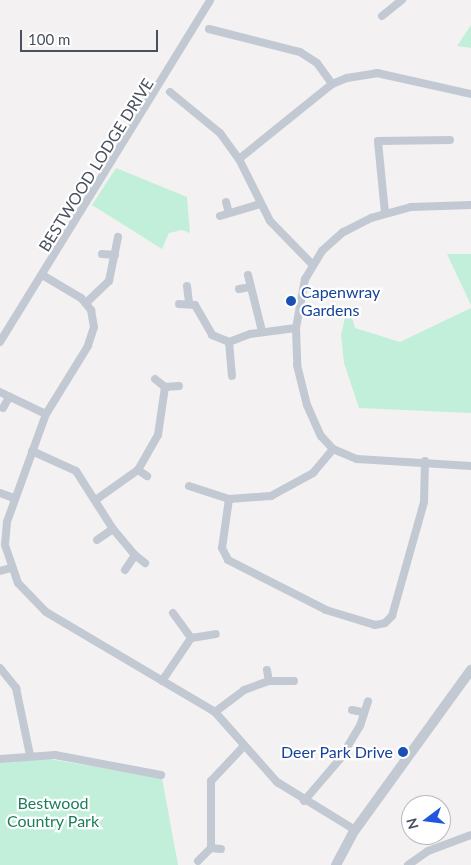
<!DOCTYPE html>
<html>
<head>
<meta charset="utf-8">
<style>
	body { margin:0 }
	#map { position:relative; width:471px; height:865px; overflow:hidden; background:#f3f1f1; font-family:Lato,sans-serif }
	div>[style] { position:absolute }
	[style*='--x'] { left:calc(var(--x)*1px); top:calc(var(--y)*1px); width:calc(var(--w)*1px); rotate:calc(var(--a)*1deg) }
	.green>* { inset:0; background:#c2efd9 }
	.minor>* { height:8px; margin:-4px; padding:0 4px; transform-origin:4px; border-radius:4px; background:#c2c9d2 }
	.tertiary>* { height:10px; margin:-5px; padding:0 5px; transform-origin:5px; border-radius:5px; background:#c2c9d2 }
	.dots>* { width:14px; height:14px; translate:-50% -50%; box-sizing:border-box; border:2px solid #fff; border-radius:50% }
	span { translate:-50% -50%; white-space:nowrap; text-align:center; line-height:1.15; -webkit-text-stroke:4.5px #fff; paint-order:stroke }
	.street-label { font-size:16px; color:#49515e }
	.transit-label { font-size:16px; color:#164399 }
	.left { translate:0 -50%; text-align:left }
	.right { translate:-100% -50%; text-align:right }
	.park-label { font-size:16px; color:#1a7f5b }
	.north { position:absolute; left:401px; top:795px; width:50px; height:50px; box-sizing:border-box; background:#fff; border:1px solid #b6b9bf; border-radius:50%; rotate:255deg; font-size:14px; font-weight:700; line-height:20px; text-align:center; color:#49515e }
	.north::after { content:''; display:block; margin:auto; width:18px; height:22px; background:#1f57e0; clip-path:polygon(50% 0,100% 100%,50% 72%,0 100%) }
	.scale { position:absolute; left:20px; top:30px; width:138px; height:22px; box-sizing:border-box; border:2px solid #49515e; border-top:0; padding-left:6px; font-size:15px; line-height:18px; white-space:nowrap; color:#49515e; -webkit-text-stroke:4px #fff; paint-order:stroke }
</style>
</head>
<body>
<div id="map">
	<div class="green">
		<div style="clip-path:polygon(471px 25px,471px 48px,457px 46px)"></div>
		<div style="clip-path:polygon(116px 168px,187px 197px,190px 233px,182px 230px,169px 233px,162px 249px,92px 205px)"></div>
		<div style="clip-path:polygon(447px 254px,471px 254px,471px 305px)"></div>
		<div style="clip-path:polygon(348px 305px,355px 328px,400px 342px,471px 308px,471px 413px,359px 408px,344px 363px,341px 335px)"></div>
		<div style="clip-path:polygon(43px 758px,162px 778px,178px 865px,0 865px,0 763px)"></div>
	</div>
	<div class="minor">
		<div style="--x:382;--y:16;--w:26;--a:-39"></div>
		<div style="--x:209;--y:29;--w:94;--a:14.2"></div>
		<div style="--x:300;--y:52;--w:20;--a:33"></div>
		<div style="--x:317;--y:63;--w:26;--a:54"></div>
		<div style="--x:170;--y:92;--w:65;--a:39.4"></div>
		<div style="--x:220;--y:133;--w:32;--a:54"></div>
		<div style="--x:239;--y:159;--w:69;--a:63.4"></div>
		<div style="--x:270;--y:221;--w:60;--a:45.7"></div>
		<div style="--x:239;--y:159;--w:119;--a:-38.9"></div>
		<div style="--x:332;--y:84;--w:16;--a:-22"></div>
		<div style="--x:347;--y:78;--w:30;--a:-9"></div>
		<div style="--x:377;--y:73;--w:96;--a:12.6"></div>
		<div style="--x:226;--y:202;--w:11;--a:75"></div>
		<div style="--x:471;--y:205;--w:60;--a:178.1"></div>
		<div style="--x:411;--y:207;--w:41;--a:164.6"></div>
		<div style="--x:371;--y:218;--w:31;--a:153"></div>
		<div style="--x:343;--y:232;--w:28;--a:138"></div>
		<div style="--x:322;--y:251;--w:33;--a:121"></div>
		<div style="--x:305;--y:279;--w:50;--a:100.4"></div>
		<div style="--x:296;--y:328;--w:37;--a:88"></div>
		<div style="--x:297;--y:365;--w:41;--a:76"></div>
		<div style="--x:307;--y:405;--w:34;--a:66"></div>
		<div style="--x:321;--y:436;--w:18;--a:47"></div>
		<div style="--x:333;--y:449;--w:26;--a:23"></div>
		<div style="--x:357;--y:459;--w:114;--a:3.5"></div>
		<div style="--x:385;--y:213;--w:72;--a:-95.6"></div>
		<div style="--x:378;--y:141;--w:72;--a:-0.8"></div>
		<div style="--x:220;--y:216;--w:42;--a:-16.7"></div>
		<div style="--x:102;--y:254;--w:13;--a:4"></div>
		<div style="--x:248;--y:275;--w:58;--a:76"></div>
		<div style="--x:44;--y:276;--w:43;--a:30.7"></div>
		<div style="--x:81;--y:298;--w:16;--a:50"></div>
		<div style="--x:91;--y:310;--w:17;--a:80"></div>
		<div style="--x:94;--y:327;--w:20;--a:108"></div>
		<div style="--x:88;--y:346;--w:80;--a:121.7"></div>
		<div style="--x:46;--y:414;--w:115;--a:109.9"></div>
		<div style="--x:7;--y:522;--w:23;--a:95"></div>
		<div style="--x:5;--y:545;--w:40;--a:71.1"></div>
		<div style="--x:18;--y:583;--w:40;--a:46"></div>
		<div style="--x:46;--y:612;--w:196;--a:30.6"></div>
		<div style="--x:215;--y:712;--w:94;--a:48.5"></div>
		<div style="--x:277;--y:782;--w:92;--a:31.6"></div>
		<div style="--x:187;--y:286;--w:16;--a:83"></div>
		<div style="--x:239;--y:289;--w:11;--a:-10"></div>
		<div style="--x:86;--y:303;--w:32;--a:-44"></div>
		<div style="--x:109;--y:281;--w:45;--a:-78.4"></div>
		<div style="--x:179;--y:304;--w:16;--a:4"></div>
		<div style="--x:195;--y:305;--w:34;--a:60"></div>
		<div style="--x:212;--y:335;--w:18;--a:22"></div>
		<div style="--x:0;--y:342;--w:401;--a:-58.4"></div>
		<div style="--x:229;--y:342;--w:22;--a:-21"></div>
		<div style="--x:250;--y:334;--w:46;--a:-7.4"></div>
		<div style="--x:229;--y:342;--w:34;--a:85"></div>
		<div style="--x:155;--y:379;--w:13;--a:39"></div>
		<div style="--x:165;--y:387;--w:14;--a:-4"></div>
		<div style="--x:0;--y:392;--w:51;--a:25.6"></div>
		<div style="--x:3;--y:408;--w:13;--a:-61"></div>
		<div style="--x:32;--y:451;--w:48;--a:24.4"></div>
		<div style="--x:76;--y:471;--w:69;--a:57.5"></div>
		<div style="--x:113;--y:529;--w:34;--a:50"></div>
		<div style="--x:138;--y:470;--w:11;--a:34"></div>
		<div style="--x:189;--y:486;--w:42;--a:18"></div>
		<div style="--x:229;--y:499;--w:42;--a:-4.1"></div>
		<div style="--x:271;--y:496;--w:48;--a:-28.7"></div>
		<div style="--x:313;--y:473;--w:31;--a:-50"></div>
		<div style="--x:0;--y:493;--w:15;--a:20"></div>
		<div style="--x:97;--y:499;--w:50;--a:-35.3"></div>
		<div style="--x:138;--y:470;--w:40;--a:-60.3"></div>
		<div style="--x:158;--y:435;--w:49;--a:-81.7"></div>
		<div style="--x:229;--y:499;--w:49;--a:98.1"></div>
		<div style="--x:222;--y:548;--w:13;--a:63"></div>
		<div style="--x:228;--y:560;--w:110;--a:27"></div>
		<div style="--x:326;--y:610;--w:51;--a:17"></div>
		<div style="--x:375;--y:625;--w:10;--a:-11"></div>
		<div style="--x:385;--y:623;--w:10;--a:-45"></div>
		<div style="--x:392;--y:616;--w:118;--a:-74.3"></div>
		<div style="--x:424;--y:502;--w:41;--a:-88.6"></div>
		<div style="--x:97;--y:540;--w:19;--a:-35"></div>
		<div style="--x:125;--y:570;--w:18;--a:-56"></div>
		<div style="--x:135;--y:555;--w:13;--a:39"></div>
		<div style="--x:0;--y:571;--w:11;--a:-15"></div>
		<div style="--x:173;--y:613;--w:31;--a:54"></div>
		<div style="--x:0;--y:668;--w:26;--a:51"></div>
		<div style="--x:16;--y:688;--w:68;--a:78.2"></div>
		<div style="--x:267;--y:670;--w:11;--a:80"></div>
		<div style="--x:162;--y:681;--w:52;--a:-56"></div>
		<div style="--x:191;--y:638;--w:25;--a:-9"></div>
		<div style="--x:352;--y:710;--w:10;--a:11"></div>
		<div style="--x:215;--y:712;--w:36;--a:-37"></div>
		<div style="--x:244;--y:690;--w:27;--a:-20"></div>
		<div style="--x:269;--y:681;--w:25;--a:0"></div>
		<div style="--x:0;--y:759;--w:55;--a:-4.2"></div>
		<div style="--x:55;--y:755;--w:108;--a:10.7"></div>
		<div style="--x:304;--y:801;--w:55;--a:-49.4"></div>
		<div style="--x:340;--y:759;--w:39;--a:-59"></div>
		<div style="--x:360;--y:726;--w:26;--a:-72"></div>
		<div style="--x:211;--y:848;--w:67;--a:-90"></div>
		<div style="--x:211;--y:781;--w:48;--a:-46.7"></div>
		<div style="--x:198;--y:861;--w:18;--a:-45"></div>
		<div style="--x:211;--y:848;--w:10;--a:6"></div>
		<div style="--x:408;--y:865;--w:24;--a:-35"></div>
		<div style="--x:428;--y:851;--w:46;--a:-20.4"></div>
	</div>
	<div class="tertiary">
		<div style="--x:336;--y:865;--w:40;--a:-62"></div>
		<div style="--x:355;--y:830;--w:198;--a:-54.1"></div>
	</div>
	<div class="dots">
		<div style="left:291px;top:301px;background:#1a4fb4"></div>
		<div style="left:403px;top:752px;background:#1a4fb4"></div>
	</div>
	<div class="street-label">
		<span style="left:96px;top:165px;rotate:-58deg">BESTWOOD LODGE DRIVE</span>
	</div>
	<div class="transit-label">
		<span class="left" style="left:301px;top:301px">Capenwray<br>Gardens</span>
		<span class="right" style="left:393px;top:752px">Deer Park Drive</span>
	</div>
	<div class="park-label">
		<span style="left:53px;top:812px">Bestwood<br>Country Park</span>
	</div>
	<div class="north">N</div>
	<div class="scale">100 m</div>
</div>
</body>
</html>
